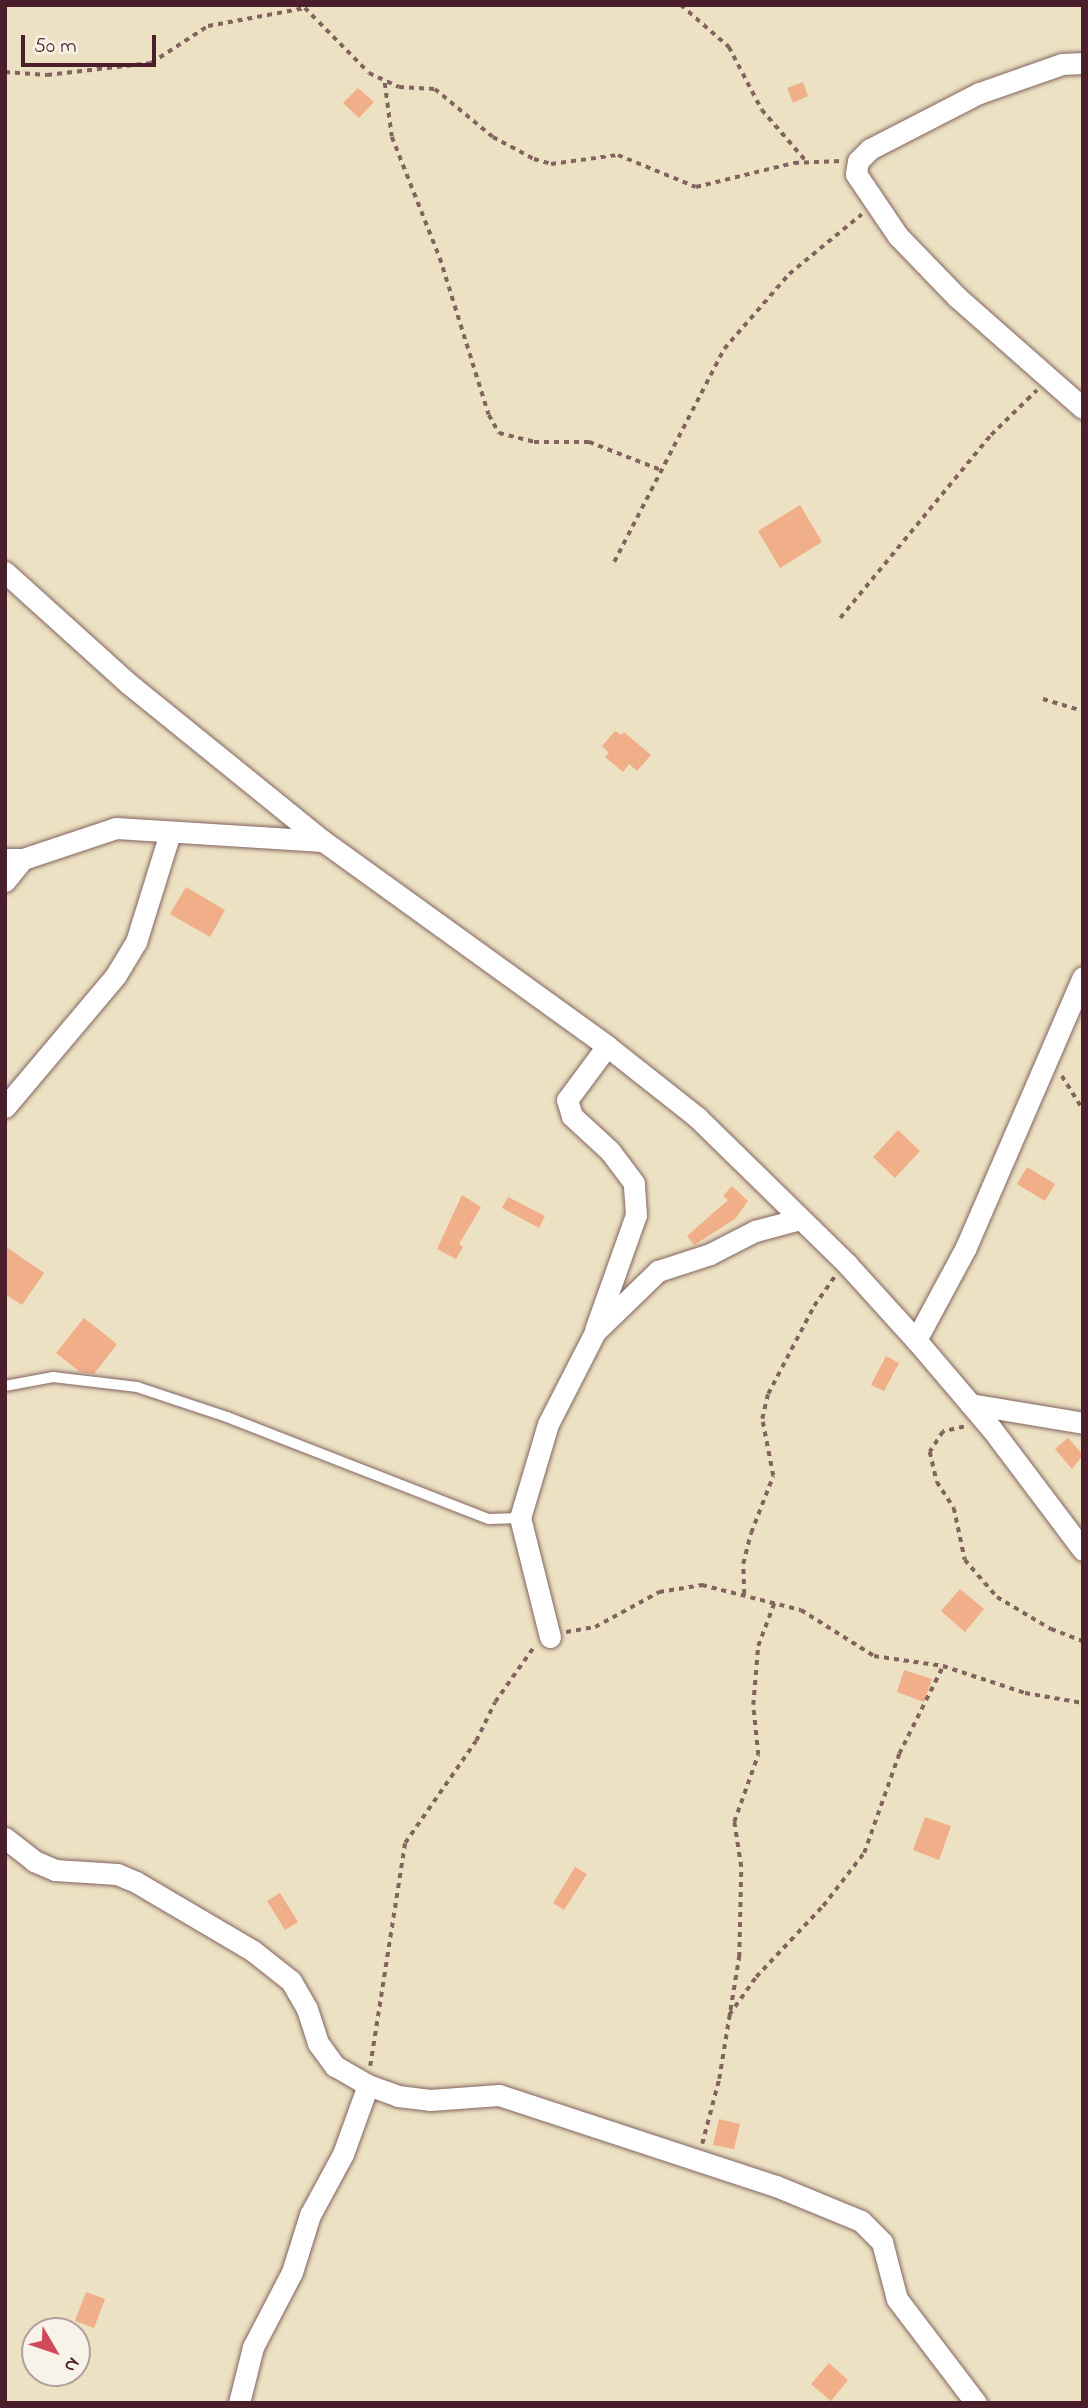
<!DOCTYPE html>
<html>
<head>
<meta charset="utf-8">
<style>
	body { margin:0 }
	#map { position:relative; width:1088px; height:2408px; overflow:hidden; background:#ece1c2; font-family:"Indie Flower",sans-serif }
	div>[style] { position:absolute }
	[style*='--x'] { left:calc(var(--x)*1px); top:calc(var(--y)*1px); width:calc(var(--w)*1px); rotate:calc(var(--a)*1deg) }
	.building>* { inset:0; background:#f0ae89 }
	.path>* { height:3.5px; margin-top:-1.75px; transform-origin:0; background:repeating-linear-gradient(90deg,#836360 0 5px,transparent 0 10px) }
	.roads { filter:drop-shadow(0 0 2px #836360) drop-shadow(0 0 2px #836360) }
	.lane>* { height:10px; margin:-5px; padding:0 5px; transform-origin:5px; border-radius:5px; background:#fff }
	.street>* { height:21px; margin:-10.5px; padding:0 10.5px; transform-origin:10.5px; border-radius:10.5px; background:#fff }
	span { translate:-50% -50%; white-space:nowrap; text-align:center; line-height:1.15; -webkit-text-stroke:5px #f7f3e8; paint-order:stroke }
	.frame { position:absolute; inset:0; border:7px solid #4a1f2b; pointer-events:none }
	.north { position:absolute; left:21px; top:2317px; width:70px; height:70px; box-sizing:border-box; background:#f7f3e8; border:2px solid #b29e9c; border-radius:50%; rotate:129deg; font-size:19px; font-weight:700; line-height:28px; text-align:center; color:#4a1f2b }
	.north::after { content:''; display:block; margin:auto; width:24px; height:32px; background:#d1495b; clip-path:polygon(50% 0,100% 100%,50% 72%,0 100%) }
	.scale { position:absolute; left:21px; top:35px; width:135px; height:32px; box-sizing:border-box; border:4px solid #4a1f2b; border-top:0; padding-left:9px; font-size:21px; line-height:24px; white-space:nowrap; color:#4a1f2b; -webkit-text-stroke:5px #f7f3e8; paint-order:stroke }
</style>
</head>
<body>
<div id="map">
	<div class="building">
		<div style="clip-path:polygon(803px 82px,808px 96px,793px 103px,787px 88px)"></div>
		<div style="clip-path:polygon(358px 88px,374px 102px,359px 118px,343px 103px)"></div>
		<div style="clip-path:polygon(800px 505px,822px 542px,780px 568px,758px 531px)"></div>
		<div style="clip-path:polygon(615px 731px,621px 735px,624px 732px,651px 755px,637px 771px,629px 764px,623px 772px,605px 757px,609px 753px,602px 746px)"></div>
		<div style="clip-path:polygon(186px 887px,225px 910px,210px 937px,170px 914px)"></div>
		<div style="clip-path:polygon(898px 1130px,920px 1151px,895px 1178px,873px 1157px)"></div>
		<div style="clip-path:polygon(1027px 1167px,1055px 1184px,1045px 1201px,1017px 1184px)"></div>
		<div style="clip-path:polygon(732px 1186px,748px 1201px,735px 1219px,694px 1245px,687px 1236px,728px 1200px,723px 1196px)"></div>
		<div style="clip-path:polygon(462px 1195px,481px 1207px,459px 1244px,463px 1247px,456px 1259px,437px 1249px)"></div>
		<div style="clip-path:polygon(508px 1197px,545px 1216px,539px 1228px,502px 1208px)"></div>
		<div style="clip-path:polygon(5px 1246px,44px 1273px,22px 1305px,5px 1294px)"></div>
		<div style="clip-path:polygon(84px 1318px,117px 1344px,94px 1374px,80px 1372px,56px 1353px)"></div>
		<div style="clip-path:polygon(886px 1356px,899px 1363px,884px 1391px,871px 1385px)"></div>
		<div style="clip-path:polygon(1068px 1438px,1083px 1455px,1072px 1469px,1055px 1449px)"></div>
		<div style="clip-path:polygon(960px 1589px,984px 1609px,965px 1632px,941px 1611px)"></div>
		<div style="clip-path:polygon(904px 1670px,932px 1679px,924px 1702px,897px 1692px)"></div>
		<div style="clip-path:polygon(925px 1817px,951px 1826px,939px 1860px,913px 1850px)"></div>
		<div style="clip-path:polygon(575px 1867px,587px 1874px,564px 1910px,553px 1903px)"></div>
		<div style="clip-path:polygon(280px 1893px,298px 1922px,285px 1930px,267px 1901px)"></div>
		<div style="clip-path:polygon(719px 2119px,740px 2124px,734px 2149px,713px 2145px)"></div>
		<div style="clip-path:polygon(86px 2292px,105px 2299px,94px 2328px,75px 2321px)"></div>
		<div style="clip-path:polygon(829px 2363px,848px 2380px,831px 2401px,811px 2384px)"></div>
	</div>
	<div class="path">
		<div style="--x:681;--y:5;--w:64;--a:41.2"></div>
		<div style="--x:729;--y:47;--w:71;--a:62.4"></div>
		<div style="--x:762;--y:110;--w:67;--a:49.2"></div>
		<div style="--x:5;--y:72;--w:42;--a:4.1"></div>
		<div style="--x:47;--y:75;--w:105;--a:-6.6"></div>
		<div style="--x:151;--y:63;--w:68;--a:-33"></div>
		<div style="--x:208;--y:26;--w:99;--a:-10.5"></div>
		<div style="--x:305;--y:8;--w:91;--a:45.4"></div>
		<div style="--x:369;--y:73;--w:33;--a:25"></div>
		<div style="--x:399;--y:87;--w:36;--a:3"></div>
		<div style="--x:435;--y:89;--w:75;--a:39.6"></div>
		<div style="--x:493;--y:137;--w:47;--a:28.2"></div>
		<div style="--x:534;--y:159;--w:18;--a:16"></div>
		<div style="--x:551;--y:164;--w:68;--a:-7.7"></div>
		<div style="--x:618;--y:155;--w:84;--a:22.3"></div>
		<div style="--x:696;--y:187;--w:101;--a:-13.8"></div>
		<div style="--x:794;--y:163;--w:47;--a:-2.4"></div>
		<div style="--x:385;--y:83;--w:54;--a:82.6"></div>
		<div style="--x:392;--y:137;--w:130;--a:68.4"></div>
		<div style="--x:440;--y:258;--w:164;--a:72.7"></div>
		<div style="--x:489;--y:415;--w:21;--a:61"></div>
		<div style="--x:499;--y:433;--w:36;--a:14"></div>
		<div style="--x:534;--y:442;--w:55;--a:0"></div>
		<div style="--x:589;--y:442;--w:77;--a:21.3"></div>
		<div style="--x:614;--y:562;--w:240;--a:-62.7"></div>
		<div style="--x:724;--y:349;--w:99;--a:-49.1"></div>
		<div style="--x:789;--y:274;--w:94;--a:-39.4"></div>
		<div style="--x:840;--y:618;--w:237;--a:-50.5"></div>
		<div style="--x:991;--y:435;--w:64;--a:-44.4"></div>
		<div style="--x:1043;--y:699;--w:42;--a:16.7"></div>
		<div style="--x:1062;--y:1076;--w:40;--a:58"></div>
		<div style="--x:964;--y:1427;--w:22;--a:167"></div>
		<div style="--x:943;--y:1432;--w:24;--a:123"></div>
		<div style="--x:930;--y:1452;--w:31;--a:77"></div>
		<div style="--x:937;--y:1482;--w:31;--a:57"></div>
		<div style="--x:954;--y:1508;--w:53;--a:78.1"></div>
		<div style="--x:965;--y:1560;--w:49;--a:49.1"></div>
		<div style="--x:997;--y:1597;--w:63;--a:30.7"></div>
		<div style="--x:1051;--y:1629;--w:34;--a:21"></div>
		<div style="--x:744;--y:1594;--w:30;--a:-92"></div>
		<div style="--x:743;--y:1564;--w:32;--a:-76"></div>
		<div style="--x:751;--y:1533;--w:61;--a:-68.9"></div>
		<div style="--x:773;--y:1476;--w:58;--a:-100.9"></div>
		<div style="--x:762;--y:1419;--w:26;--a:-77"></div>
		<div style="--x:768;--y:1394;--w:99;--a:-62.4"></div>
		<div style="--x:814;--y:1306;--w:37;--a:-55"></div>
		<div style="--x:566;--y:1632;--w:29;--a:-10"></div>
		<div style="--x:595;--y:1627;--w:73;--a:-28.7"></div>
		<div style="--x:659;--y:1592;--w:44;--a:-9.2"></div>
		<div style="--x:702;--y:1585;--w:102;--a:14.2"></div>
		<div style="--x:801;--y:1610;--w:86;--a:32.2"></div>
		<div style="--x:874;--y:1656;--w:70;--a:8.2"></div>
		<div style="--x:943;--y:1666;--w:86;--a:18.2"></div>
		<div style="--x:1025;--y:1693;--w:59;--a:9.8"></div>
		<div style="--x:729;--y:2015;--w:47;--a:-54.6"></div>
		<div style="--x:756;--y:1977;--w:98;--a:-46.7"></div>
		<div style="--x:823;--y:1906;--w:67;--a:-52.3"></div>
		<div style="--x:864;--y:1853;--w:105;--a:-70.5"></div>
		<div style="--x:899;--y:1754;--w:98;--a:-63.4"></div>
		<div style="--x:370;--y:2066;--w:226;--a:-81.1"></div>
		<div style="--x:405;--y:1843;--w:124;--a:-55.2"></div>
		<div style="--x:476;--y:1741;--w:43;--a:-64"></div>
		<div style="--x:495;--y:1702;--w:67;--a:-54.7"></div>
		<div style="--x:702;--y:2144;--w:67;--a:-75.3"></div>
		<div style="--x:719;--y:2079;--w:124;--a:-80.7"></div>
		<div style="--x:739;--y:1957;--w:90;--a:-88.7"></div>
		<div style="--x:741;--y:1867;--w:46;--a:-98.8"></div>
		<div style="--x:734;--y:1822;--w:71;--a:-70.3"></div>
		<div style="--x:758;--y:1755;--w:50;--a:-95.7"></div>
		<div style="--x:753;--y:1705;--w:59;--a:-85.2"></div>
		<div style="--x:758;--y:1646;--w:48;--a:-69.3"></div>
	</div>
	<div class="roads">
		<div class="lane">
			<div style="--x:5;--y:1386;--w:49;--a:-10.6"></div>
			<div style="--x:53;--y:1377;--w:85;--a:6.8"></div>
			<div style="--x:137;--y:1387;--w:95;--a:18.4"></div>
			<div style="--x:227;--y:1417;--w:281;--a:21.3"></div>
			<div style="--x:489;--y:1519;--w:31;--a:-2"></div>
		</div>
		<div class="street">
			<div style="--x:1083;--y:63;--w:21;--a:177"></div>
			<div style="--x:1062;--y:64;--w:88;--a:160.7"></div>
			<div style="--x:979;--y:93;--w:123;--a:152.8"></div>
			<div style="--x:870;--y:149;--w:17;--a:135"></div>
			<div style="--x:858;--y:161;--w:13;--a:99"></div>
			<div style="--x:856;--y:174;--w:75;--a:55.9"></div>
			<div style="--x:898;--y:236;--w:85;--a:46"></div>
			<div style="--x:957;--y:297;--w:168;--a:41.4"></div>
			<div style="--x:5;--y:572;--w:167;--a:42.1"></div>
			<div style="--x:129;--y:684;--w:250;--a:39"></div>
			<div style="--x:323;--y:841;--w:350;--a:35.8"></div>
			<div style="--x:607;--y:1046;--w:115;--a:38.3"></div>
			<div style="--x:697;--y:1117;--w:210;--a:44.4"></div>
			<div style="--x:847;--y:1264;--w:103;--a:47.8"></div>
			<div style="--x:916;--y:1340;--w:116;--a:49.6"></div>
			<div style="--x:991;--y:1428;--w:153;--a:53"></div>
			<div style="--x:5;--y:859;--w:18;--a:0"></div>
			<div style="--x:23;--y:859;--w:98;--a:-18.4"></div>
			<div style="--x:116;--y:828;--w:207;--a:3.6"></div>
			<div style="--x:5;--y:881;--w:28;--a:-51"></div>
			<div style="--x:5;--y:1107;--w:172;--a:-49.9"></div>
			<div style="--x:116;--y:975;--w:39;--a:-59"></div>
			<div style="--x:136;--y:942;--w:114;--a:-72.7"></div>
			<div style="--x:595;--y:1330;--w:122;--a:-70.4"></div>
			<div style="--x:636;--y:1215;--w:32;--a:-94"></div>
			<div style="--x:634;--y:1183;--w:40;--a:-127"></div>
			<div style="--x:610;--y:1151;--w:52;--a:-137.4"></div>
			<div style="--x:572;--y:1116;--w:17;--a:-107"></div>
			<div style="--x:567;--y:1100;--w:67;--a:-53.5"></div>
			<div style="--x:916;--y:1340;--w:106;--a:-61.7"></div>
			<div style="--x:966;--y:1247;--w:294;--a:-66.6"></div>
			<div style="--x:970;--y:1404;--w:115;--a:9.5"></div>
			<div style="--x:550;--y:1637;--w:123;--a:-104.1"></div>
			<div style="--x:520;--y:1518;--w:98;--a:-73.4"></div>
			<div style="--x:548;--y:1424;--w:103;--a:-62.9"></div>
			<div style="--x:595;--y:1332;--w:88;--a:-44.1"></div>
			<div style="--x:658;--y:1271;--w:55;--a:-18.1"></div>
			<div style="--x:710;--y:1254;--w:51;--a:-27.1"></div>
			<div style="--x:755;--y:1231;--w:47;--a:-14.9"></div>
			<div style="--x:5;--y:1838;--w:37;--a:38"></div>
			<div style="--x:34;--y:1861;--w:23;--a:23"></div>
			<div style="--x:55;--y:1870;--w:62;--a:3.7"></div>
			<div style="--x:117;--y:1874;--w:21;--a:23"></div>
			<div style="--x:136;--y:1882;--w:136;--a:30.5"></div>
			<div style="--x:253;--y:1951;--w:48;--a:38.3"></div>
			<div style="--x:291;--y:1981;--w:32;--a:60"></div>
			<div style="--x:307;--y:2009;--w:36;--a:72"></div>
			<div style="--x:318;--y:2043;--w:29;--a:54"></div>
			<div style="--x:335;--y:2066;--w:38;--a:30"></div>
			<div style="--x:368;--y:2085;--w:32;--a:20"></div>
			<div style="--x:398;--y:2096;--w:32;--a:7"></div>
			<div style="--x:430;--y:2100;--w:69;--a:-4.1"></div>
			<div style="--x:499;--y:2095;--w:292;--a:18.2"></div>
			<div style="--x:776;--y:2186;--w:92;--a:22.4"></div>
			<div style="--x:861;--y:2221;--w:30;--a:45"></div>
			<div style="--x:882;--y:2242;--w:59;--a:75.3"></div>
			<div style="--x:897;--y:2299;--w:131;--a:52.8"></div>
			<div style="--x:239;--y:2403;--w:58;--a:-76"></div>
			<div style="--x:253;--y:2347;--w:85;--a:-62.5"></div>
			<div style="--x:292;--y:2272;--w:60;--a:-72.5"></div>
			<div style="--x:310;--y:2215;--w:69;--a:-61.6"></div>
			<div style="--x:343;--y:2154;--w:73;--a:-70.1"></div>
		</div>
	</div>
	<div class="frame"></div>
	<div class="north">N</div>
	<div class="scale">50 m</div>
</div>
</body>
</html>
